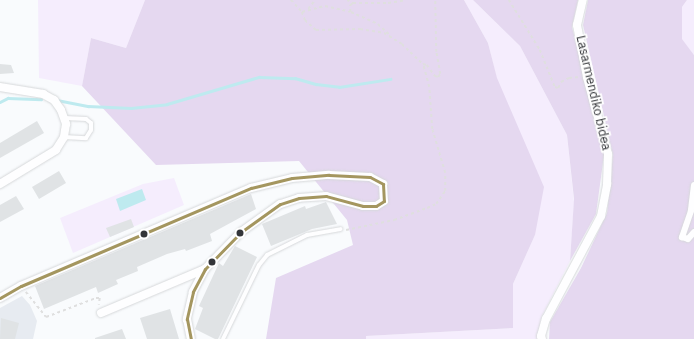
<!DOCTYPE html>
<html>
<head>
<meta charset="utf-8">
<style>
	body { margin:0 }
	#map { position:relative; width:694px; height:339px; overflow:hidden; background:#f9fbfd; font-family:"IBM Plex Sans",sans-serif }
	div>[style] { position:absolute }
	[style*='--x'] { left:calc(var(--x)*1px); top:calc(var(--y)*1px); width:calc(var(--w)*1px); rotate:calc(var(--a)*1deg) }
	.built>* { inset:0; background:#e7ebf1 }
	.green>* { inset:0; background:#f5edfd }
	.forest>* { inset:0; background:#e5d8f0 }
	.water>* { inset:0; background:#beeaef }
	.stream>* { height:2.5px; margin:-1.25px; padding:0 1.25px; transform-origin:1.25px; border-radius:1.25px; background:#beeaef }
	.building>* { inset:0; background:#e0e3e5 }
	.path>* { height:1.5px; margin-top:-0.75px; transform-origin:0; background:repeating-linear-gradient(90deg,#dfdfdf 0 3px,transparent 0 6px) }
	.roads { filter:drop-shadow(0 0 1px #d6d8da) drop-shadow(0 0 1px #d6d8da) }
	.service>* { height:4px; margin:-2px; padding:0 2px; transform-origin:2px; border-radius:2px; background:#fefeff }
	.pedestrian>* { height:6px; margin:-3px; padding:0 3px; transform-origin:3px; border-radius:3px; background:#fefeff }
	.minor>* { height:8px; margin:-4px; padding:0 4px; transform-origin:4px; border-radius:4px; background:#fefeff }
	.bus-1>* { height:3px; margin:-1.5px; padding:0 1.5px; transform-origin:1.5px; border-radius:1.5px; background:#a4965f }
	.dots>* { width:11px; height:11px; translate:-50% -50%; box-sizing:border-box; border:2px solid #fff; border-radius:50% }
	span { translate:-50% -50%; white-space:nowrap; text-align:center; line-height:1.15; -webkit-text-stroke:3.5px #fff; paint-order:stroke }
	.street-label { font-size:13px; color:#333539 }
</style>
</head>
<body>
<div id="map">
	<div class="built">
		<div style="clip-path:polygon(22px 296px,30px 305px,37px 321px,33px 339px,0 339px,0 308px)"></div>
	</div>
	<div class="green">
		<div style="clip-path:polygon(38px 0,145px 0,126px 48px,91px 38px,82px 86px,39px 78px)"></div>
		<div style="clip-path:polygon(464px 0,473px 0,520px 46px,567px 135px,574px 202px,570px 261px,541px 318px,538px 339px,366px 339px,366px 336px,513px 328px,513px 284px,535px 235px,488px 43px)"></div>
		<div style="clip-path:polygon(687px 0,694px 0,694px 55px,682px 40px,682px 7px)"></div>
		<div style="clip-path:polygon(174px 178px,184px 205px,73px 253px,60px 218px,143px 184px)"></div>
	</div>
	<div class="forest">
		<div style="clip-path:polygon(145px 0,464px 0,488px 43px,497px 78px,544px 187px,535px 235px,513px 284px,513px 328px,366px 336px,366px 339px,266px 339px,276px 278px,353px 245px,347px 220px,299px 161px,156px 165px,82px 86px,91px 38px,126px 48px)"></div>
		<div style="clip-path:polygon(473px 0,578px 0,572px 27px,604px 155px,596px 214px,570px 261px,574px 199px,567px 135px,520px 46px)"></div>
		<div style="clip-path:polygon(588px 0,687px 0,682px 7px,682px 39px,694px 55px,694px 339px,549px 339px,550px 322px,581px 268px,607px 213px,613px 155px,583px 25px)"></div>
	</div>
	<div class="water">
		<div style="clip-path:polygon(142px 189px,146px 200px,120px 211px,116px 199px)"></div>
	</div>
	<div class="stream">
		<div style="--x:57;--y:100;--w:32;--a:11"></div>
		<div style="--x:88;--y:106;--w:43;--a:2.7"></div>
		<div style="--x:131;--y:108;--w:36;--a:-6"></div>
		<div style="--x:167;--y:104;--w:96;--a:-16.4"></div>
		<div style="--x:259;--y:77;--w:36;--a:2"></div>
		<div style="--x:295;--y:78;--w:22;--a:16"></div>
		<div style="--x:316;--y:84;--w:23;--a:7"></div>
		<div style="--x:339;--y:87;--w:52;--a:-8.9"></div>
		<div style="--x:0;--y:102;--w:9;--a:-27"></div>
		<div style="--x:8;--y:98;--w:33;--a:2"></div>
	</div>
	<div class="building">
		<div style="clip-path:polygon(0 64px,11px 65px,14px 73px,0 74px)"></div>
		<div style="clip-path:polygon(37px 121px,44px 133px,0 158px,0 143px)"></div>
		<div style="clip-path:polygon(59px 171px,66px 183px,39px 199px,32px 187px)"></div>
		<div style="clip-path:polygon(251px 194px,256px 209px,210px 234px,212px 241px,186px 251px,185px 249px,167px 254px,137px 267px,138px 271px,116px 280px,118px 284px,98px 293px,96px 287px,44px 309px,35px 286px)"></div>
		<div style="clip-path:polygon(16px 196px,24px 209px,0 222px,0 205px)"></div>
		<div style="clip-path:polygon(326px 202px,337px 224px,312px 229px,271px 246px,262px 224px,305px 206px,306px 209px)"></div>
		<div style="clip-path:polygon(131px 219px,134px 227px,110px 237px,106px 228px)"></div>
		<div style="clip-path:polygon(235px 246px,257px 257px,218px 339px,215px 339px,195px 329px,203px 308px,199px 306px,219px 263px,223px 266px)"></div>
		<div style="clip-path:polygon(170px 309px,179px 339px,147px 339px,140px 318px)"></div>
		<div style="clip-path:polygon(1px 318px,19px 323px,15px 339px,0 339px)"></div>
		<div style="clip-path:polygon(122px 329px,126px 339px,95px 339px,95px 338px)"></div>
	</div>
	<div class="path">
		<div style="--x:291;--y:0;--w:16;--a:47"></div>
		<div style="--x:302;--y:12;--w:24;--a:-15"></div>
		<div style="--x:325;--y:6;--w:26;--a:13"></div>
		<div style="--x:350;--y:12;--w:7;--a:-90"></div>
		<div style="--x:350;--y:5;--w:4;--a:-34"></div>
		<div style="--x:353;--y:3;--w:35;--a:0"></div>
		<div style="--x:388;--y:3;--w:18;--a:-9"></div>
		<div style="--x:347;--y:0;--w:7;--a:27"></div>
		<div style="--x:509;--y:0;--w:59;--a:58.2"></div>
		<div style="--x:540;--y:50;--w:40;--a:68"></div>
		<div style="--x:555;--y:87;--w:3;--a:18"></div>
		<div style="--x:558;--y:88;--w:7;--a:-63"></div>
		<div style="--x:561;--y:82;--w:9;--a:-27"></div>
		<div style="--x:569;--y:78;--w:10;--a:-6"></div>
		<div style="--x:308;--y:9;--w:11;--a:-52"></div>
		<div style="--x:302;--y:12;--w:9;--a:69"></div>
		<div style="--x:305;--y:20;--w:15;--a:42"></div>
		<div style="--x:316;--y:30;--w:44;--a:-1.3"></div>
		<div style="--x:360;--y:29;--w:24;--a:9"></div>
		<div style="--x:384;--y:33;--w:21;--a:31"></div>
		<div style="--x:402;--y:44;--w:29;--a:44"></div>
		<div style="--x:351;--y:12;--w:30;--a:24"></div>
		<div style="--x:378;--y:24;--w:16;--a:43"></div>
		<div style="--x:346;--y:230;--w:49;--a:-11.8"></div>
		<div style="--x:394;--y:220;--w:35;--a:-20"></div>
		<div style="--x:427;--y:208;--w:10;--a:-24"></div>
		<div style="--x:436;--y:204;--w:16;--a:-55"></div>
		<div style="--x:445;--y:191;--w:18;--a:-90"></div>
		<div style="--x:445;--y:173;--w:46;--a:-106.5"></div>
		<div style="--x:432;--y:129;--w:42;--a:-94.1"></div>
		<div style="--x:429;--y:87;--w:24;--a:-105"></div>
		<div style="--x:423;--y:64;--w:4;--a:14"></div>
		<div style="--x:427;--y:65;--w:14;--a:54"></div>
		<div style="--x:435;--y:76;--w:3;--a:18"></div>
		<div style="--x:438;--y:77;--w:4;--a:-56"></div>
		<div style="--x:440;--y:74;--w:22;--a:-100"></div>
		<div style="--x:436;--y:52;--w:52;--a:-91.1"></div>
		<div style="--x:26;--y:292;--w:32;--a:51"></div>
		<div style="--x:46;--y:317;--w:53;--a:-20.8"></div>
		<div style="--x:96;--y:298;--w:4;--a:0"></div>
		<div style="--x:100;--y:298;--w:7;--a:98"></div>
	</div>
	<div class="roads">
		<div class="service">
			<div style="--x:64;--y:137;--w:22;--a:3"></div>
			<div style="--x:86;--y:138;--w:9;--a:-58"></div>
			<div style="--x:91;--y:130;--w:7;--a:-90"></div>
			<div style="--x:91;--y:123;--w:6;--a:-141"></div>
			<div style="--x:86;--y:119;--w:21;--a:-177"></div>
			<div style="--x:223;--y:339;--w:82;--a:-64.1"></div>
			<div style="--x:259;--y:265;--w:13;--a:-51"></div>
			<div style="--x:267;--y:255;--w:45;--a:-26.6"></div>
			<div style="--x:307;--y:235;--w:34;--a:-10"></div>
		</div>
		<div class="pedestrian">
			<div style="--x:694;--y:185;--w:26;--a:97"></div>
			<div style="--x:691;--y:211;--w:28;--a:109"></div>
			<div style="--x:682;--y:237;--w:6;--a:18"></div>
			<div style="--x:688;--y:239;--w:9;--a:-49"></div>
		</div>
		<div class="minor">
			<div style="--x:0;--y:87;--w:44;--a:9.2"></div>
			<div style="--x:43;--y:94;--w:13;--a:29"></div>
			<div style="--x:54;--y:100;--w:12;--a:55"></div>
			<div style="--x:61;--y:110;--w:15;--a:70"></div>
			<div style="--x:66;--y:124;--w:13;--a:99"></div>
			<div style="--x:64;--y:137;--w:15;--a:122"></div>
			<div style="--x:56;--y:150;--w:66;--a:148.7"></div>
			<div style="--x:0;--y:298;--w:24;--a:-30"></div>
			<div style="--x:21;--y:286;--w:250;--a:-23.1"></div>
			<div style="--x:251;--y:188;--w:42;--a:-13.7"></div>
			<div style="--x:292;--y:178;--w:37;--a:-5"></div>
			<div style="--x:329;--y:175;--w:41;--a:2.8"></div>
			<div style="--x:370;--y:177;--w:15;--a:28"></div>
			<div style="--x:383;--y:184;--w:17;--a:87"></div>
			<div style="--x:384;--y:201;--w:9;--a:148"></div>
			<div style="--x:376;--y:206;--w:13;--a:180"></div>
			<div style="--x:363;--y:206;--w:38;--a:-165"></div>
			<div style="--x:326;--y:196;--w:27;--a:176"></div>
			<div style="--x:299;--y:198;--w:20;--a:162"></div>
			<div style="--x:280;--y:204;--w:48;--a:144.3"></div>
			<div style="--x:241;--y:232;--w:52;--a:134.2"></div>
			<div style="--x:205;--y:269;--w:26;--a:118"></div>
			<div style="--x:193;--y:292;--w:28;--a:103"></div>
			<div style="--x:187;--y:319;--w:20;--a:79"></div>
			<div style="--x:101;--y:313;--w:113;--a:-22.9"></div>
			<div style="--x:542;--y:339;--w:3;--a:-108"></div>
			<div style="--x:541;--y:336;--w:18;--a:-74"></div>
			<div style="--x:546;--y:319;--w:117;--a:-61.9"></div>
			<div style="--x:601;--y:216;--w:33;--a:-79"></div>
			<div style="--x:607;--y:184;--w:30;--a:-88"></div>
			<div style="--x:608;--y:154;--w:80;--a:-105.3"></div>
			<div style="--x:587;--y:77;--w:53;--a:-100.9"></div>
			<div style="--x:577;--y:25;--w:26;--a:-77"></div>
		</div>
	</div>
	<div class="bus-1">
		<div style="--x:0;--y:298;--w:24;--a:-30"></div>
		<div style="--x:21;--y:286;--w:250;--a:-23.1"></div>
		<div style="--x:251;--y:188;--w:42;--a:-13.7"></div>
		<div style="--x:292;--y:178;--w:37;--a:-5"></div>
		<div style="--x:329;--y:175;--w:41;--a:2.8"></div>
		<div style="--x:370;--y:177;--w:15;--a:28"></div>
		<div style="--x:383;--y:184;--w:17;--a:87"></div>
		<div style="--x:384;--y:201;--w:9;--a:148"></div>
		<div style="--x:376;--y:206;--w:13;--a:180"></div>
		<div style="--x:363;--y:206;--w:38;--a:-165"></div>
		<div style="--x:326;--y:196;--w:27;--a:176"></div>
		<div style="--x:299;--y:198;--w:20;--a:162"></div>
		<div style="--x:280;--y:204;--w:48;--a:144.3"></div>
		<div style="--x:241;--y:232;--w:52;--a:134.2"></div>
		<div style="--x:205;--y:269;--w:26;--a:118"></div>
		<div style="--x:193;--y:292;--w:28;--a:103"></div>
		<div style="--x:187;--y:319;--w:20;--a:79"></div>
	</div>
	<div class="dots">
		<div style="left:240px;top:233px;background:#333539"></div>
		<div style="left:144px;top:234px;background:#333539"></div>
		<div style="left:212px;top:262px;background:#333539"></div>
	</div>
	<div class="street-label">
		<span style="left:593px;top:93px;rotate:77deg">Lasarmendiko bidea</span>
	</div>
</div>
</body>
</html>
